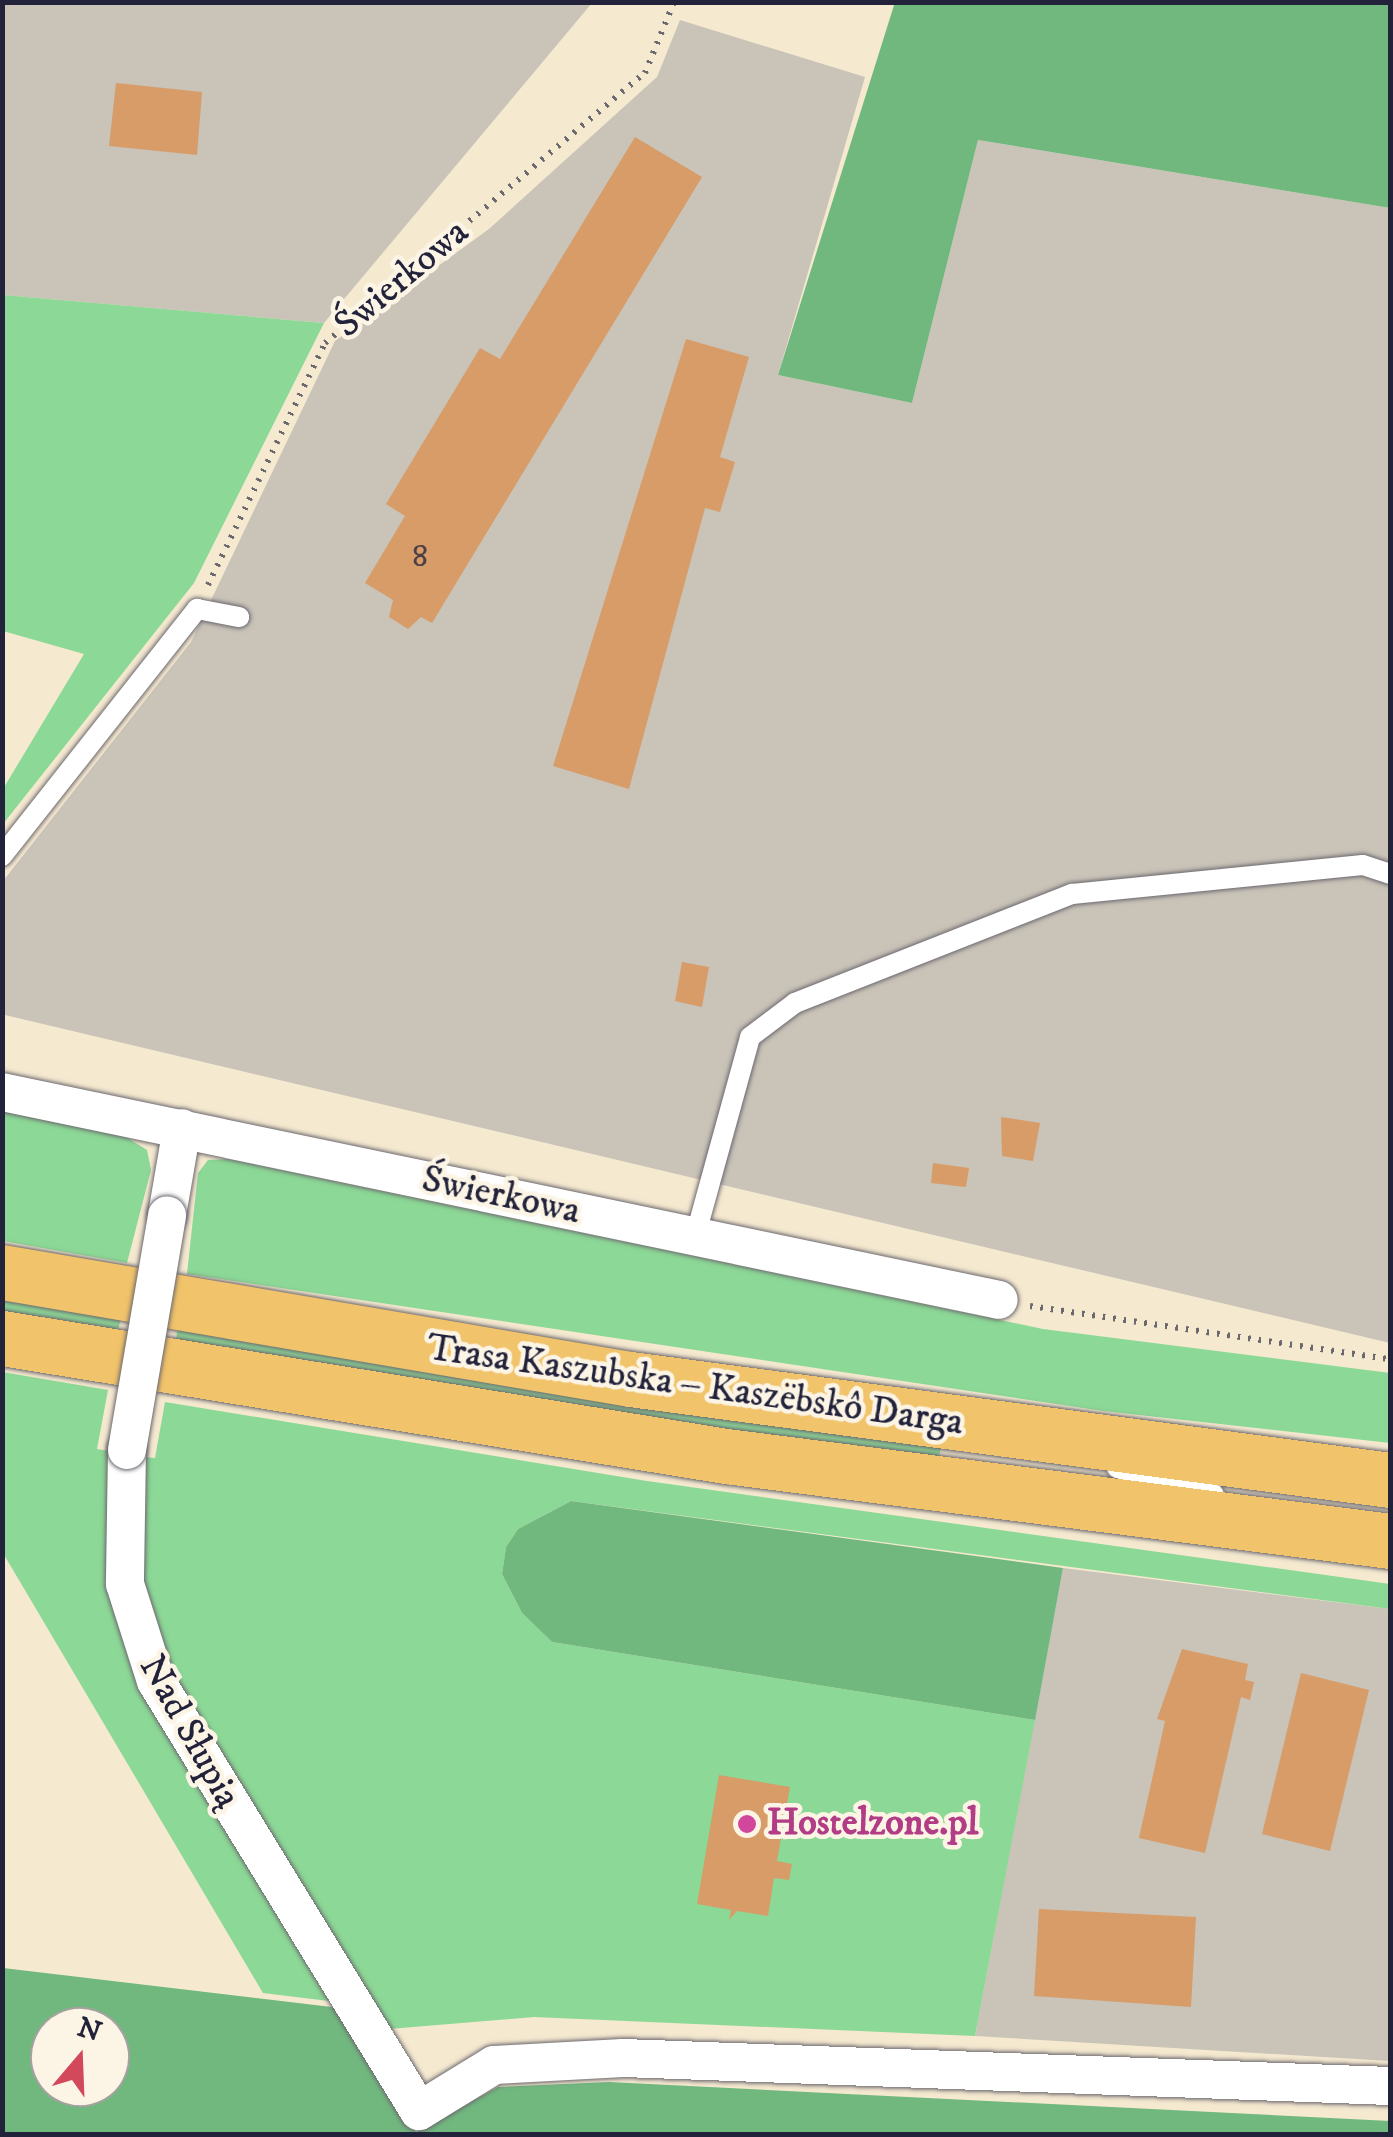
<!DOCTYPE html>
<html>
<head>
<meta charset="utf-8">
<style>
	body { margin:0 }
	#map { position:relative; width:1393px; height:2137px; overflow:hidden; background:#f5e9d0; font-family:"IM FELL DW Pica",serif }
	div>[style] { position:absolute }
	[style*='--x'] { left:calc(var(--x)*1px); top:calc(var(--y)*1px); width:calc(var(--w)*1px); rotate:calc(var(--a)*1deg) }
	.industrial>* { inset:0; background:#c9c3b8 }
	.green>* { inset:0; background:#8cd896 }
	.forest>* { inset:0; background:#71b87f }
	.building>* { inset:0; background:#d79c68 }
	.path>* { height:6px; margin-top:-3px; transform-origin:0; background:repeating-linear-gradient(90deg,#6c686f 0 2.5px,transparent 0 10.5px) }
	.roads { filter:drop-shadow(0 0 2px #6c686f) drop-shadow(0 0 2px #6c686f) }
	.service>* { height:20px; margin:-10px; padding:0 10px; transform-origin:10px; border-radius:10px; background:#fff }
	.minor>* { height:38px; margin:-19px; padding:0 19px; transform-origin:19px; border-radius:19px; background:#fff }
	.motorway>* { height:55px; margin:-27.5px; padding:0 27.5px; transform-origin:27.5px; border-radius:27.5px; background:#f1c36a }
	.bridges { filter:drop-shadow(0 0 2px #6c686f) drop-shadow(0 0 2px #6c686f) }
	.minor-bridge>* { height:38px; margin:-19px; padding:0 19px; transform-origin:19px; border-radius:19px; background:#fff }
	.dots>* { width:28px; height:28px; translate:-50% -50%; box-sizing:border-box; border:5px solid #fcf5e5; border-radius:50% }
	span { translate:-50% -50%; white-space:nowrap; text-align:center; line-height:1.15; -webkit-text-stroke:9px #fcf5e5; paint-order:stroke }
	.number-label { font-size:32px; color:#4f4046 }
	.number-label span { -webkit-text-stroke-width:0 }
	.street-label { font-size:38px; color:#22223b }
	.hotel-label { font-size:38px; color:#b23c85; font-weight:700 }
	.left { translate:0 -50%; text-align:left }
	.frame { position:absolute; inset:0; border:5px solid #22223b; pointer-events:none }
	.north { position:absolute; left:30px; top:2007px; width:100px; height:100px; box-sizing:border-box; background:#fcf5e5; border:2px solid #a5a1a1; border-radius:50%; rotate:19deg; font-size:28px; font-weight:700; line-height:40px; text-align:center; color:#22223b }
	.north::after { content:''; display:block; margin:auto; width:35px; height:45px; background:#d1495b; clip-path:polygon(50% 0,100% 100%,50% 72%,0 100%) }
</style>
</head>
<body>
<div id="map">
	<div class="industrial">
		<div style="clip-path:polygon(2px 3px,592px 3px,324px 323px,3px 295px)"></div>
		<div style="clip-path:polygon(680px 20px,865px 77px,778px 375px,912px 403px,978px 140px,1390px 208px,1390px 1343px,5px 1015px,3px 881px,191px 642px,335px 341px,489px 229px,657px 77px)"></div>
		<div style="clip-path:polygon(1063px 1568px,1390px 1609px,1390px 2061px,975px 2036px)"></div>
	</div>
	<div class="green">
		<div style="clip-path:polygon(3px 295px,324px 323px,194px 583px,3px 824px,3px 789px,84px 654px,3px 631px)"></div>
		<div style="clip-path:polygon(2px 1111px,126px 1137px,147px 1150px,151px 1170px,127px 1263px,3px 1241px)"></div>
		<div style="clip-path:polygon(228px 1159px,1043px 1329px,1390px 1373px,1390px 1443px,1103px 1411px,187px 1274px,198px 1173px,208px 1160px)"></div>
		<div style="clip-path:polygon(2px 1297px,121px 1317px,116px 1340px,3px 1320px)"></div>
		<div style="clip-path:polygon(178px 1325px,941px 1444px,938px 1466px,175px 1348px)"></div>
		<div style="clip-path:polygon(2px 1372px,108px 1390px,97px 1449px,109px 1451px,110px 1596px,337px 2002px,263px 1993px,3px 1553px)"></div>
		<div style="clip-path:polygon(165px 1402px,647px 1481px,1390px 1584px,1390px 1609px,571px 1501px,518px 1529px,506px 1547px,502px 1574px,522px 1613px,552px 1642px,1035px 1720px,975px 2036px,534px 2017px,389px 2029px,169px 1678px,140px 1578px,144px 1457px,155px 1458px)"></div>
	</div>
	<div class="forest">
		<div style="clip-path:polygon(895px 2px,1390px 3px,1390px 208px,978px 140px,912px 403px,778px 375px)"></div>
		<div style="clip-path:polygon(571px 1501px,1063px 1568px,1035px 1720px,552px 1642px,522px 1613px,502px 1574px,506px 1547px,518px 1529px)"></div>
		<div style="clip-path:polygon(evenodd,3px 1968px,340px 2008px,416px 2132px,498px 2087px,609px 2082px,1390px 2121px,1390px 2134px,3px 2134px,3px 1968px,50px 2027px,110px 2027px,110px 2087px,50px 2087px,50px 2027px)"></div>
	</div>
	<div class="building">
		<div style="clip-path:polygon(116px 83px,202px 92px,197px 155px,109px 146px)"></div>
		<div style="clip-path:polygon(635px 137px,702px 177px,432px 623px,421px 617px,408px 629px,389px 617px,393px 600px,365px 583px,405px 516px,386px 504px,480px 348px,500px 359px)"></div>
		<div style="clip-path:polygon(686px 339px,749px 357px,720px 457px,735px 462px,720px 512px,705px 508px,629px 789px,553px 766px)"></div>
		<div style="clip-path:polygon(682px 962px,709px 967px,702px 1007px,675px 1001px)"></div>
		<div style="clip-path:polygon(1001px 1117px,1040px 1123px,1033px 1161px,1002px 1156px)"></div>
		<div style="clip-path:polygon(933px 1163px,969px 1168px,966px 1187px,931px 1183px)"></div>
		<div style="clip-path:polygon(1182px 1649px,1248px 1664px,1245px 1680px,1254px 1682px,1250px 1700px,1241px 1697px,1205px 1853px,1139px 1838px,1165px 1721px,1157px 1719px)"></div>
		<div style="clip-path:polygon(1301px 1673px,1369px 1690px,1330px 1851px,1262px 1834px)"></div>
		<div style="clip-path:polygon(719px 1775px,790px 1787px,777px 1861px,792px 1864px,789px 1880px,774px 1878px,768px 1916px,737px 1911px,729px 1920px,731px 1910px,697px 1904px)"></div>
		<div style="clip-path:polygon(1039px 1909px,1196px 1917px,1191px 2007px,1034px 1996px)"></div>
	</div>
	<div class="path">
		<div style="--x:208;--y:585;--w:269;--a:-64.2"></div>
		<div style="--x:325;--y:343;--w:419;--a:-40.2"></div>
		<div style="--x:645;--y:73;--w:77;--a:-67.8"></div>
		<div style="--x:1030;--y:1306;--w:364;--a:8.4"></div>
	</div>
	<div class="roads">
		<div class="service">
			<div style="--x:2;--y:856;--w:315;--a:-51.7"></div>
			<div style="--x:197;--y:609;--w:43;--a:10.8"></div>
			<div style="--x:695;--y:1237;--w:207;--a:-74.6"></div>
			<div style="--x:750;--y:1037;--w:56;--a:-37.1"></div>
			<div style="--x:795;--y:1003;--w:298;--a:-21.5"></div>
			<div style="--x:1072;--y:894;--w:292;--a:-5.7"></div>
			<div style="--x:1363;--y:865;--w:28;--a:18"></div>
			<div style="--x:1117;--y:1468;--w:100;--a:15"></div>
		</div>
		<div class="minor">
			<div style="--x:2;--y:1092;--w:1018;--a:11.78"></div>
			<div style="--x:167;--y:1215;--w:88;--a:-80.2"></div>
			<div style="--x:127;--y:1450;--w:134;--a:90.9"></div>
			<div style="--x:125;--y:1584;--w:102;--a:72.3"></div>
			<div style="--x:156;--y:1681;--w:504;--a:58.55"></div>
			<div style="--x:419;--y:2111;--w:88;--a:-31.5"></div>
			<div style="--x:494;--y:2065;--w:129;--a:-3.1"></div>
			<div style="--x:623;--y:2058;--w:768;--a:2.09"></div>
		</div>
		<div class="motorway">
			<div style="--x:2;--y:1272;--w:637;--a:9.67"></div>
			<div style="--x:630;--y:1379;--w:767;--a:7.57"></div>
			<div style="--x:2;--y:1338;--w:734;--a:9.26"></div>
			<div style="--x:726;--y:1456;--w:669;--a:7.29"></div>
		</div>
	</div>
	<div class="bridges">
		<div class="minor-bridge">
			<div style="--x:127;--y:1450;--w:238;--a:-80.3"></div>
		</div>
	</div>
	<div class="dots">
		<div style="left:747px;top:1824px;background:#d1479c"></div>
	</div>
	<div class="number-label">
		<span style="left:420px;top:557px">8</span>
	</div>
	<div class="street-label">
		<span style="left:402px;top:279px;rotate:-40deg">Świerkowa</span>
		<span style="left:501px;top:1196px;rotate:12deg">Świerkowa</span>
		<span style="left:695px;top:1386px;rotate:8deg">Trasa Kaszubska – Kaszëbskô Darga</span>
		<span style="left:189px;top:1732px;rotate:61deg">Nad Słupią</span>
	</div>
	<div class="hotel-label">
		<span class="left" style="left:767px;top:1824px">Hostelzone.pl</span>
	</div>
	<div class="frame"></div>
	<div class="north">N</div>
</div>
</body>
</html>
